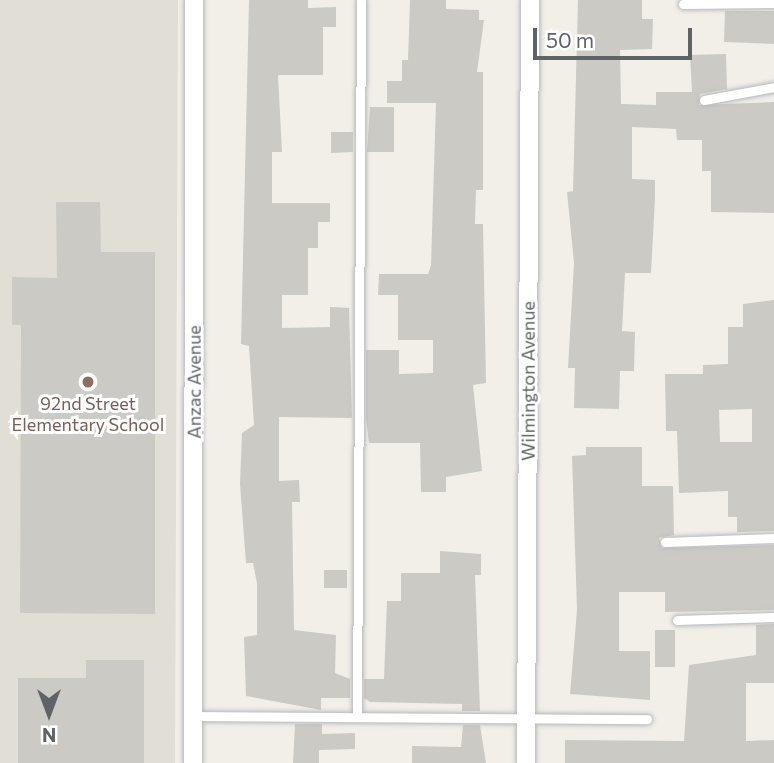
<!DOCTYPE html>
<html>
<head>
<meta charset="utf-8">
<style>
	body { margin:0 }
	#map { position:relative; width:774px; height:763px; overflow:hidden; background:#f1efe8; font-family:Commissioner,sans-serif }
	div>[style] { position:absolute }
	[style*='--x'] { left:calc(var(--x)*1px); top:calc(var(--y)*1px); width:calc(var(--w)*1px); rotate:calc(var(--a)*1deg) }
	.education>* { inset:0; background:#e1ded6 }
	.building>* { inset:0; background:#cccac5 }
	.roads { filter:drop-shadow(0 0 2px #b5b8bc) drop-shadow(0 0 2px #b5b8bc) }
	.service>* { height:9px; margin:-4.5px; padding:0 4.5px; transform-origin:4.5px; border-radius:4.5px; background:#fff }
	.minor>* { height:18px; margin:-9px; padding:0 9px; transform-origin:9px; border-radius:9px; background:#fff }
	.dots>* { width:19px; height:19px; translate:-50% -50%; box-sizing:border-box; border:4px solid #fff; border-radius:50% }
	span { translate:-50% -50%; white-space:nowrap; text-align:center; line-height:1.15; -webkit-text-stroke:6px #fff; paint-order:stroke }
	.street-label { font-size:18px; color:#5f6368 }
	.education-label { font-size:18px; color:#785e54 }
	.north { position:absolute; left:14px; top:679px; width:70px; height:70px; -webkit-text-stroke:5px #fff; paint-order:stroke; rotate:180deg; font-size:19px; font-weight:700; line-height:28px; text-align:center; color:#5f6368 }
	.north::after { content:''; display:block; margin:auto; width:24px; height:32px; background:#5f6368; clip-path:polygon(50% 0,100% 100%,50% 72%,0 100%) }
	.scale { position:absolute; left:533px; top:28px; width:159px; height:32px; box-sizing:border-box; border:4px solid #5f6368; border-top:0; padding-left:9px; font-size:21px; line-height:24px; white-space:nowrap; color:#5f6368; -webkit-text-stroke:5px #fff; paint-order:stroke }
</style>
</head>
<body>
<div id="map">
	<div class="education">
		<div style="clip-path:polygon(0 0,178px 0,175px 763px,0 763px)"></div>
	</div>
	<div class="building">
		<div style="clip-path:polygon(249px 0,308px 0,308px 8px,336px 7px,336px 27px,323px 27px,323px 75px,278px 75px,282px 152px,272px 152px,272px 203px,330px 203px,330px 222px,318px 222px,318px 248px,308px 248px,308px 295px,282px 295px,282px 328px,330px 327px,330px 307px,349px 308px,352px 418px,279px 417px,279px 481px,299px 480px,300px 502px,292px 502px,294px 630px,336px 635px,335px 673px,350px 679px,350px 698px,321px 698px,321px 710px,246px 696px,244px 637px,257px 635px,257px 583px,253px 563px,246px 563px,240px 484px,242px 433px,254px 425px,249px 346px,241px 344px)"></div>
		<div style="clip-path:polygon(410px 0,446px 0,446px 9px,479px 10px,479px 20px,484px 20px,477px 72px,483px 72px,483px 190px,476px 190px,475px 224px,483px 224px,486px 383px,473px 385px,482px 471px,446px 477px,446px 492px,421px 492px,420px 443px,369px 443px,366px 418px,366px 350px,399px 350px,399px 374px,433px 373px,433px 340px,398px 340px,398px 295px,378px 295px,379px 274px,428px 274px,431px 265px,436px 103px,387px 103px,387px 81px,402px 81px,402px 60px,408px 60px)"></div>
		<div style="clip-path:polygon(578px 0,642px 0,642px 19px,653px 19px,652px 49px,620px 50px,621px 104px,656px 105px,656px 92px,692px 92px,690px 55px,726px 54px,727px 89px,700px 94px,699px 105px,774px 102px,774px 213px,711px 212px,711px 171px,702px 171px,702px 140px,677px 140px,676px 129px,632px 127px,632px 179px,655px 180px,655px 199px,651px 273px,625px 273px,622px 331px,635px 332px,634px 371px,620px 371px,619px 409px,574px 408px,575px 368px,568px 368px,574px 263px,567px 192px,573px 191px)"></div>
		<div style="clip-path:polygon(725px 11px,774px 11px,774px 44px,724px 42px)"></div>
		<div style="clip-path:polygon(370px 107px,394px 107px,394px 152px,367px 152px)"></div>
		<div style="clip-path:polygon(331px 132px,353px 132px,353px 152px,331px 153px)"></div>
		<div style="clip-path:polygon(56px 202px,100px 202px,101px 252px,155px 252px,155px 614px,20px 613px,21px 325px,12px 325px,12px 277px,57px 278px)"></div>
		<div style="clip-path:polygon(evenodd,774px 300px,774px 531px,737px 532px,737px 517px,728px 517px,728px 491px,679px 493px,677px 431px,666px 431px,665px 374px,703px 374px,703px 365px,728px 364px,728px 327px,743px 327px,743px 304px,774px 300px,752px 409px,752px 442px,720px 442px,719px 410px,752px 409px)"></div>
		<div style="clip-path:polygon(586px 447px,642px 447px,642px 486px,673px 486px,674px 535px,659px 538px,662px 548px,774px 545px,774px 610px,665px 612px,665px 592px,619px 592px,619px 651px,650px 651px,650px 700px,570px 694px,577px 610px,572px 456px,586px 455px)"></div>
		<div style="clip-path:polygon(440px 551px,481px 554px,481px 575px,475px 575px,480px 711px,462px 711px,462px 704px,370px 702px,364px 698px,364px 679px,384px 679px,387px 601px,401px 601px,401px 573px,440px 573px)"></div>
		<div style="clip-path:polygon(324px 570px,347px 570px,347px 588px,324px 588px)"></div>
		<div style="clip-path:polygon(774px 624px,774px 683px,746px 683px,746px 741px,774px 740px,774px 763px,565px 763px,565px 740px,684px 741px,689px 665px,756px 655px,756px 625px)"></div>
		<div style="clip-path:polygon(655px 630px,675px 630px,675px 667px,655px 667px)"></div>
		<div style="clip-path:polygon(86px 660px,144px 660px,144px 763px,18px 763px,18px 678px,86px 678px)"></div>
		<div style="clip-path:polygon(295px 724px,322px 724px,322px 734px,355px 733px,355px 749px,319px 750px,319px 763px,293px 763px)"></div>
		<div style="clip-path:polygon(463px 725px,480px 725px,486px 763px,412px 763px,412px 746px,461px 747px)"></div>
	</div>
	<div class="roads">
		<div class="service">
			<div style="--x:683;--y:4;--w:91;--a:-0.6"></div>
			<div style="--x:704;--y:100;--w:71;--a:-10.5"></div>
			<div style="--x:665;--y:542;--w:109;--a:-2.1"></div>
			<div style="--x:677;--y:620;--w:97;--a:-1.8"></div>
			<div style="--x:193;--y:716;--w:454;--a:0.4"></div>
			<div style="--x:357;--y:717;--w:717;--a:-89.68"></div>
		</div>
		<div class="minor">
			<div style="--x:193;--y:763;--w:763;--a:-89.92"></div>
			<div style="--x:526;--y:763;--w:763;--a:-89.7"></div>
		</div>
	</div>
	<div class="dots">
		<div style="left:88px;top:382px;background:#8d6e63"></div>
	</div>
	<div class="street-label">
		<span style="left:528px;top:381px;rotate:-90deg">Wilmington Avenue</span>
		<span style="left:194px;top:382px;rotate:-90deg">Anzac Avenue</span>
	</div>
	<div class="education-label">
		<span style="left:88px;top:414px">92nd Street<br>Elementary School</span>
	</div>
	<div class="north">N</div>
	<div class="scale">50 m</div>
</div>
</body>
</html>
